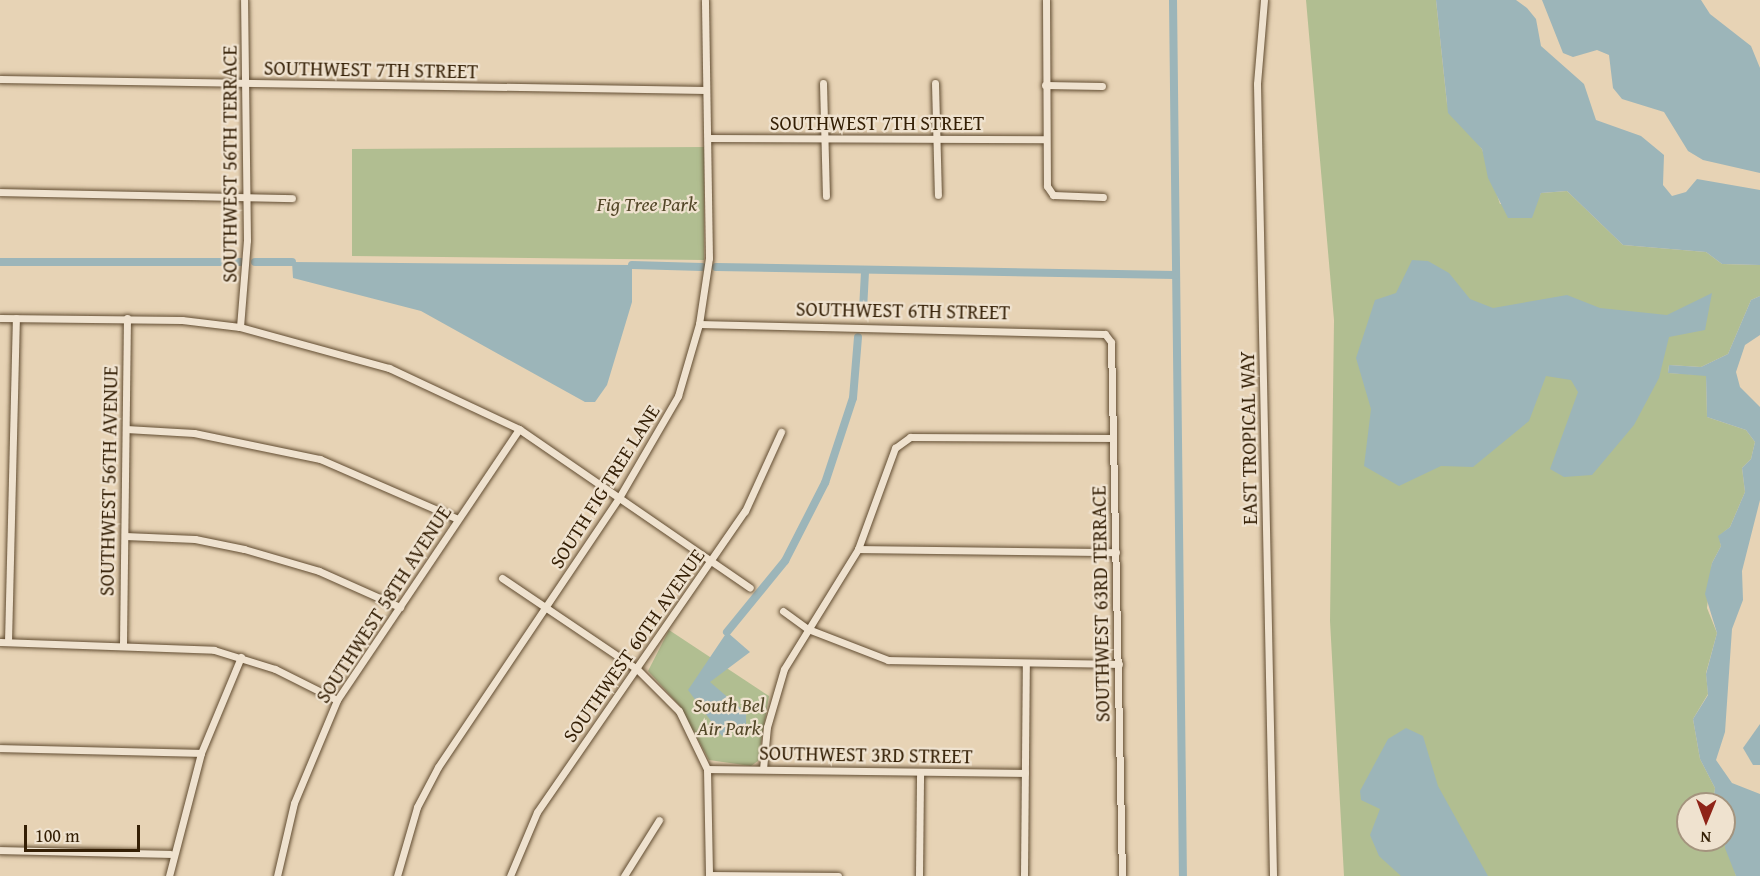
<!DOCTYPE html>
<html>
<head>
<meta charset="utf-8">
<style>
	body { margin:0 }
	#map { position:relative; width:1760px; height:876px; overflow:hidden; background:#e7d3b5; font-family:"Gentium Book Plus",serif }
	div>[style] { position:absolute }
	[style*='--x'] { left:calc(var(--x)*1px); top:calc(var(--y)*1px); width:calc(var(--w)*1px); rotate:calc(var(--a)*1deg) }
	.green>* { inset:0; background:#b1be91 }
	.water>* { inset:0; background:#9cb5b9 }
	.canal>* { height:8px; margin:-4px; padding:0 4px; transform-origin:4px; border-radius:4px; background:#9cb5b9 }
	.roads { filter:drop-shadow(0 0 2px #614c31) drop-shadow(0 0 2px #614c31) }
	.street>* { height:7px; margin:-3.5px; padding:0 3.5px; transform-origin:3.5px; border-radius:3.5px; background:#efe2cf }
	span { translate:-50% -50%; white-space:nowrap; text-align:center; line-height:1.15; -webkit-text-stroke:4.5px #efe2cf; paint-order:stroke }
	.street-label { font-size:20px; color:#341f05 }
	.park-label { font-size:20px; color:#534728; font-style:italic }
	.north { position:absolute; left:1676px; top:792px; width:60px; height:60px; box-sizing:border-box; background:#efe2cf; border:2px solid #a4947e; border-radius:50%; rotate:181deg; font-size:16px; font-weight:700; line-height:24px; text-align:center; color:#341f05 }
	.north::after { content:''; display:block; margin:auto; width:21px; height:27px; background:#8f2418; clip-path:polygon(50% 0,100% 100%,50% 72%,0 100%) }
	.scale { position:absolute; left:24px; top:825px; width:116px; height:27px; box-sizing:border-box; border:3px solid #341f05; border-top:0; padding-left:8px; font-size:18px; line-height:21px; white-space:nowrap; color:#341f05; -webkit-text-stroke:4px #efe2cf; paint-order:stroke }
</style>
</head>
<body>
<div id="map">
	<div class="green">
		<div style="clip-path:polygon(1306px 0,1436px 0,1447px 104px,1482px 149px,1500px 204px,1536px 202px,1541px 193px,1567px 191px,1623px 245px,1706px 252px,1722px 264px,1760px 265px,1760px 296px,1751px 300px,1728px 354px,1701px 367px,1669px 365px,1668px 373px,1706px 375px,1707px 417px,1746px 430px,1755px 442px,1751px 459px,1742px 468px,1745px 492px,1730px 527px,1719px 536px,1721px 546px,1712px 563px,1707px 608px,1717px 633px,1706px 673px,1708px 694px,1693px 719px,1700px 759px,1715px 788px,1713px 804px,1688px 804px,1688px 840px,1724px 840px,1724px 828px,1736px 876px,1344px 876px,1330px 621px,1334px 320px)"></div>
		<div style="clip-path:polygon(704px 147px,704px 260px,352px 256px,352px 149px)"></div>
		<div style="clip-path:polygon(669px 630px,769px 696px,758px 761px,751px 766px,709px 760px,680px 706px,648px 671px)"></div>
	</div>
	<div class="water">
		<div style="clip-path:polygon(1436px 0,1516px 0,1527px 8px,1536px 19px,1541px 46px,1584px 84px,1596px 120px,1641px 136px,1664px 155px,1663px 185px,1672px 196px,1686px 192px,1697px 179px,1760px 190px,1760px 265px,1722px 264px,1706px 252px,1623px 245px,1567px 191px,1541px 193px,1532px 218px,1508px 218px,1488px 178px,1482px 149px,1448px 113px)"></div>
		<div style="clip-path:polygon(1542px 0,1701px 0,1710px 14px,1751px 46px,1760px 68px,1760px 173px,1703px 160px,1688px 151px,1664px 112px,1622px 99px,1613px 88px,1609px 55px,1597px 50px,1573px 57px,1563px 53px)"></div>
		<div style="clip-path:polygon(1412px 260px,1428px 261px,1449px 273px,1470px 299px,1493px 308px,1567px 295px,1600px 308px,1667px 315px,1712px 293px,1705px 330px,1669px 337px,1659px 378px,1634px 425px,1592px 475px,1564px 477px,1550px 469px,1578px 392px,1571px 380px,1546px 376px,1529px 421px,1473px 467px,1441px 466px,1399px 486px,1364px 466px,1371px 409px,1356px 358px,1375px 300px,1396px 293px)"></div>
		<div style="clip-path:polygon(292px 262px,632px 265px,632px 302px,607px 385px,595px 402px,585px 402px,421px 311px,293px 278px)"></div>
		<div style="clip-path:polygon(1760px 296px,1760px 335px,1745px 345px,1736px 372px,1740px 387px,1760px 407px,1760px 500px,1742px 571px,1743px 600px,1732px 629px,1725px 732px,1716px 760px,1732px 783px,1760px 794px,1760px 876px,1736px 876px,1725px 848px,1724px 804px,1713px 804px,1715px 788px,1700px 759px,1693px 719px,1708px 695px,1706px 674px,1717px 633px,1705px 594px,1712px 563px,1721px 546px,1718px 536px,1730px 527px,1745px 492px,1742px 468px,1751px 459px,1755px 442px,1746px 430px,1707px 417px,1706px 376px,1668px 373px,1669px 365px,1701px 367px,1728px 354px,1751px 300px)"></div>
		<div style="clip-path:polygon(727px 632px,750px 652px,710px 682px,746px 713px,746px 726px,722px 736px,688px 690px)"></div>
		<div style="clip-path:polygon(1760px 724px,1760px 765px,1753px 765px,1743px 748px)"></div>
		<div style="clip-path:polygon(1406px 728px,1423px 736px,1438px 786px,1488px 876px,1401px 876px,1379px 856px,1370px 835px,1380px 809px,1361px 800px,1360px 791px,1388px 739px)"></div>
	</div>
	<div class="canal">
		<div style="--x:1173;--y:0;--w:876;--a:89.35"></div>
		<div style="--x:0;--y:262;--w:241;--a:0"></div>
		<div style="--x:255;--y:262;--w:37;--a:0"></div>
		<div style="--x:632;--y:265;--w:70;--a:1.6"></div>
		<div style="--x:716;--y:267;--w:459;--a:1"></div>
		<div style="--x:863;--y:310;--w:37;--a:-87"></div>
		<div style="--x:727;--y:632;--w:92;--a:-50.8"></div>
		<div style="--x:785;--y:561;--w:88;--a:-62.9"></div>
		<div style="--x:825;--y:483;--w:89;--a:-71.8"></div>
		<div style="--x:853;--y:398;--w:61;--a:-85.3"></div>
	</div>
	<div class="roads">
		<div class="street">
			<div style="--x:1046;--y:0;--w:186;--a:89.7"></div>
			<div style="--x:1047;--y:186;--w:11;--a:56"></div>
			<div style="--x:1053;--y:195;--w:50;--a:2.3"></div>
			<div style="--x:1264;--y:0;--w:84;--a:94.8"></div>
			<div style="--x:1257;--y:84;--w:792;--a:88.84"></div>
			<div style="--x:0;--y:79;--w:706;--a:0.89"></div>
			<div style="--x:823;--y:83;--w:113;--a:88.5"></div>
			<div style="--x:935;--y:83;--w:112;--a:88.5"></div>
			<div style="--x:1045;--y:85;--w:57;--a:1"></div>
			<div style="--x:709;--y:138;--w:337;--a:0.2"></div>
			<div style="--x:0;--y:192;--w:292;--a:1.2"></div>
			<div style="--x:0;--y:318;--w:182;--a:0.6"></div>
			<div style="--x:182;--y:320;--w:58;--a:6.9"></div>
			<div style="--x:240;--y:327;--w:155;--a:15.4"></div>
			<div style="--x:389;--y:368;--w:144;--a:25.1"></div>
			<div style="--x:519;--y:429;--w:280;--a:34.5"></div>
			<div style="--x:699;--y:324;--w:406;--a:1.4"></div>
			<div style="--x:1105;--y:334;--w:10;--a:53"></div>
			<div style="--x:1111;--y:342;--w:534;--a:88.82"></div>
			<div style="--x:240;--y:327;--w:87;--a:-85.4"></div>
			<div style="--x:247;--y:240;--w:240;--a:-90.7"></div>
			<div style="--x:126;--y:429;--w:68;--a:3.4"></div>
			<div style="--x:194;--y:433;--w:129;--a:11.7"></div>
			<div style="--x:320;--y:459;--w:150;--a:23.5"></div>
			<div style="--x:125;--y:536;--w:70;--a:2.5"></div>
			<div style="--x:195;--y:539;--w:50;--a:11.5"></div>
			<div style="--x:244;--y:549;--w:78;--a:16.3"></div>
			<div style="--x:319;--y:571;--w:89;--a:24"></div>
			<div style="--x:858;--y:549;--w:258;--a:0.7"></div>
			<div style="--x:502;--y:578;--w:163;--a:34"></div>
			<div style="--x:637;--y:669;--w:59;--a:45"></div>
			<div style="--x:679;--y:711;--w:64;--a:64.2"></div>
			<div style="--x:707;--y:769;--w:107;--a:88.9"></div>
			<div style="--x:783;--y:611;--w:31;--a:36"></div>
			<div style="--x:808;--y:629;--w:86;--a:21.2"></div>
			<div style="--x:888;--y:660;--w:231;--a:1"></div>
			<div style="--x:0;--y:642;--w:214;--a:2.1"></div>
			<div style="--x:214;--y:650;--w:64;--a:17.3"></div>
			<div style="--x:275;--y:669;--w:69;--a:26.6"></div>
			<div style="--x:8;--y:642;--w:324;--a:-88.6"></div>
			<div style="--x:123;--y:644;--w:326;--a:-89.3"></div>
			<div style="--x:0;--y:748;--w:201;--a:1.4"></div>
			<div style="--x:707;--y:769;--w:318;--a:0.7"></div>
			<div style="--x:763;--y:769;--w:42;--a:-84.6"></div>
			<div style="--x:767;--y:727;--w:60;--a:-73.7"></div>
			<div style="--x:784;--y:669;--w:141;--a:-58.3"></div>
			<div style="--x:858;--y:549;--w:108;--a:-69.9"></div>
			<div style="--x:895;--y:448;--w:19;--a:-36"></div>
			<div style="--x:910;--y:437;--w:203;--a:0.3"></div>
			<div style="--x:0;--y:850;--w:170;--a:1.3"></div>
			<div style="--x:709;--y:875;--w:129;--a:0.4"></div>
			<div style="--x:169;--y:876;--w:127;--a:-75.4"></div>
			<div style="--x:201;--y:753;--w:104;--a:-67.4"></div>
			<div style="--x:277;--y:876;--w:75;--a:-76.9"></div>
			<div style="--x:294;--y:803;--w:112;--a:-67.3"></div>
			<div style="--x:337;--y:700;--w:326;--a:-56.1"></div>
			<div style="--x:397;--y:876;--w:72;--a:-73.8"></div>
			<div style="--x:417;--y:807;--w:45;--a:-62.3"></div>
			<div style="--x:438;--y:767;--w:326;--a:-56.1"></div>
			<div style="--x:620;--y:496;--w:116;--a:-59.9"></div>
			<div style="--x:678;--y:396;--w:75;--a:-73.7"></div>
			<div style="--x:699;--y:324;--w:67;--a:-81.4"></div>
			<div style="--x:709;--y:258;--w:258;--a:-90.9"></div>
			<div style="--x:510;--y:876;--w:69;--a:-67.1"></div>
			<div style="--x:537;--y:812;--w:366;--a:-55.4"></div>
			<div style="--x:745;--y:511;--w:87;--a:-65.5"></div>
			<div style="--x:624;--y:876;--w:66;--a:-58"></div>
			<div style="--x:919;--y:876;--w:104;--a:-89.4"></div>
			<div style="--x:1024;--y:876;--w:213;--a:-89.5"></div>
		</div>
	</div>
	<div class="street-label">
		<span style="left:371px;top:69px;rotate:1deg">SOUTHWEST 7TH STREET</span>
		<span style="left:877px;top:122px">SOUTHWEST 7TH STREET</span>
		<span style="left:229px;top:164px;rotate:-90deg">SOUTHWEST 56TH TERRACE</span>
		<span style="left:903px;top:310px;rotate:1deg">SOUTHWEST 6TH STREET</span>
		<span style="left:1248px;top:438px;rotate:-91deg">EAST TROPICAL WAY</span>
		<span style="left:108px;top:481px;rotate:-89deg">SOUTHWEST 56TH AVENUE</span>
		<span style="left:604px;top:486px;rotate:-58deg">SOUTH FIG TREE LANE</span>
		<span style="left:383px;top:604px;rotate:-57deg">SOUTHWEST 58TH AVENUE</span>
		<span style="left:1100px;top:604px;rotate:-91deg">SOUTHWEST 63RD TERRACE</span>
		<span style="left:633px;top:645px;rotate:-55deg">SOUTHWEST 60TH AVENUE</span>
		<span style="left:866px;top:754px;rotate:1deg">SOUTHWEST 3RD STREET</span>
	</div>
	<div class="park-label">
		<span style="left:647px;top:203px">Fig Tree Park</span>
		<span style="left:729px;top:716px">South Bel<br>Air Park</span>
	</div>
	<div class="north">N</div>
	<div class="scale">100 m</div>
</div>
</body>
</html>
